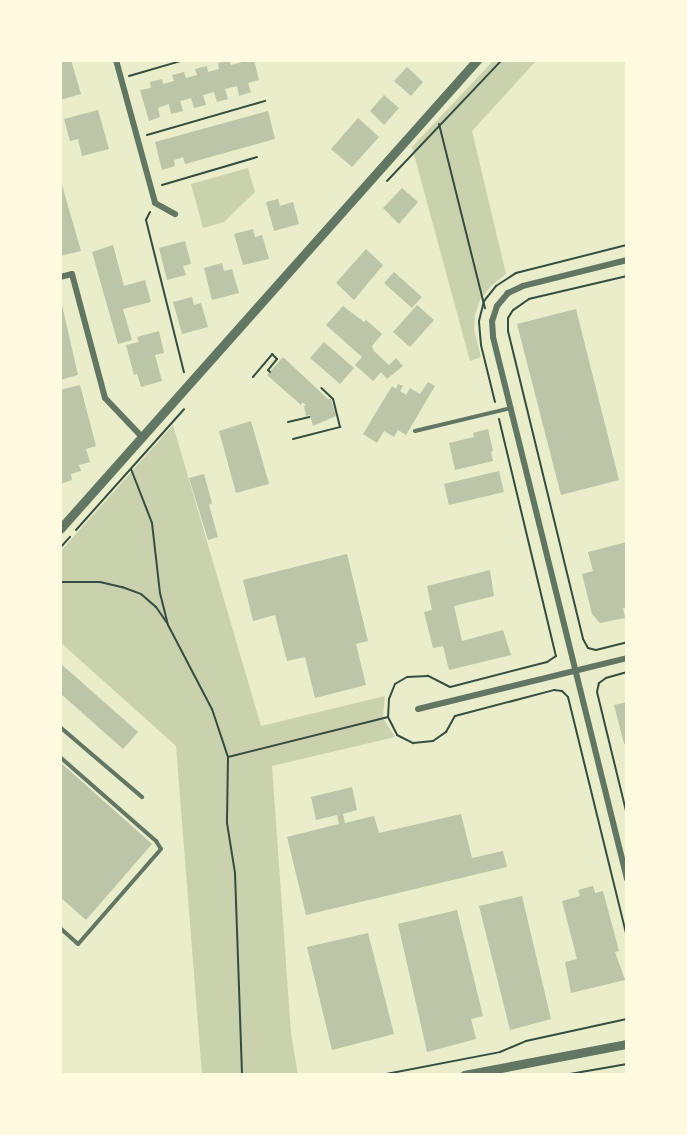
<!DOCTYPE html>
<html>
<head>
<meta charset="utf-8">
<style>
	body { margin:0 }
	#map { position:relative; width:687px; height:1135px; overflow:hidden; background:#e9edc9; font-family:Ubuntu,sans-serif }
	div>[style] { position:absolute }
	[style*='--x'] { left:calc(var(--x)*1px); top:calc(var(--y)*1px); width:calc(var(--w)*1px); rotate:calc(var(--a)*1deg) }
	.green>* { inset:0; background:#cad2ad }
	.building>* { inset:0; background:#bcc5a7 }
	.path>* { height:2px; margin:-1px; padding:0 1px; transform-origin:1px; border-radius:1px; background:#344e41 }
	.service>* { height:4px; margin:-2px; padding:0 2px; transform-origin:2px; border-radius:2px; background:#617663 }
	.minor>* { height:6px; margin:-3px; padding:0 3px; transform-origin:3px; border-radius:3px; background:#617663 }
	.tertiary>* { height:9px; margin:-4.5px; padding:0 4.5px; transform-origin:4.5px; border-radius:4.5px; background:#617663 }
	span { translate:-50% -50%; white-space:nowrap; text-align:center; line-height:1.15; -webkit-text-stroke:4.5px #fefae0; paint-order:stroke }
	.frame { position:absolute; inset:0; border:62px solid #fefae0; pointer-events:none }
</style>
</head>
<body>
<div id="map">
	<div class="green">
		<div style="clip-path:polygon(494px 60px,537px 60px,472px 131px,506px 274px,492px 285px,480px 300px,475px 315px,474px 330px,481px 357px,470px 361px,412px 147px)"></div>
		<div style="clip-path:polygon(248px 168px,255px 192px,224px 222px,203px 228px,191px 184px)"></div>
		<div style="clip-path:polygon(173px 425px,261px 726px,385px 696px,383px 718px,395px 737px,272px 766px,291px 1033px,298px 1075px,202px 1075px,176px 746px,60px 642px,60px 552px)"></div>
	</div>
	<div class="building">
		<div style="clip-path:polygon(60px 60px,71px 60px,81px 94px,60px 100px)"></div>
		<div style="clip-path:polygon(229px 60px,231px 65px,242px 62px,241px 60px,254px 60px,259px 80px,248px 83px,251px 92px,239px 96px,237px 86px,225px 89px,228px 99px,217px 102px,214px 92px,203px 95px,206px 105px,194px 108px,191px 98px,180px 101px,183px 111px,171px 114px,169px 104px,158px 108px,160px 117px,149px 121px,140px 90px,151px 88px,150px 82px,162px 79px,163px 84px,174px 81px,172px 75px,184px 72px,186px 78px,197px 75px,195px 69px,207px 66px,208px 72px,219px 69px,218px 63px)"></div>
		<div style="clip-path:polygon(407px 67px,423px 82px,411px 96px,394px 81px)"></div>
		<div style="clip-path:polygon(384px 95px,399px 108px,384px 125px,370px 111px)"></div>
		<div style="clip-path:polygon(98px 110px,109px 149px,82px 156px,78px 139px,70px 141px,64px 119px)"></div>
		<div style="clip-path:polygon(268px 111px,275px 139px,185px 164px,183px 157px,174px 160px,175px 166px,162px 170px,155px 142px)"></div>
		<div style="clip-path:polygon(358px 118px,379px 137px,352px 167px,331px 149px)"></div>
		<div style="clip-path:polygon(60px 178px,81px 251px,60px 256px)"></div>
		<div style="clip-path:polygon(402px 188px,418px 202px,399px 224px,383px 208px)"></div>
		<div style="clip-path:polygon(278px 199px,280px 206px,293px 202px,299px 224px,274px 231px,266px 202px)"></div>
		<div style="clip-path:polygon(253px 229px,255px 237px,262px 235px,269px 259px,243px 265px,234px 234px)"></div>
		<div style="clip-path:polygon(185px 241px,191px 264px,183px 266px,186px 275px,167px 280px,159px 248px)"></div>
		<div style="clip-path:polygon(113px 245px,124px 286px,145px 280px,151px 302px,123px 309px,132px 340px,118px 344px,92px 252px)"></div>
		<div style="clip-path:polygon(366px 249px,383px 265px,354px 300px,336px 283px)"></div>
		<div style="clip-path:polygon(222px 263px,224px 271px,232px 269px,239px 293px,212px 300px,204px 268px)"></div>
		<div style="clip-path:polygon(394px 272px,422px 297px,412px 308px,384px 283px)"></div>
		<div style="clip-path:polygon(192px 297px,194px 305px,201px 303px,208px 327px,182px 334px,173px 302px)"></div>
		<div style="clip-path:polygon(62px 305px,78px 375px,60px 380px,60px 306px)"></div>
		<div style="clip-path:polygon(417px 305px,434px 320px,410px 347px,393px 332px)"></div>
		<div style="clip-path:polygon(343px 306px,364px 322px,366px 320px,382px 334px,372px 346px,374px 351px,389px 365px,396px 358px,403px 366px,387px 379px,381px 372px,373px 381px,355px 365px,362px 357px,326px 325px)"></div>
		<div style="clip-path:polygon(576px 309px,619px 480px,561px 495px,517px 324px)"></div>
		<div style="clip-path:polygon(159px 331px,164px 353px,155px 355px,162px 381px,141px 387px,137px 374px,134px 375px,126px 345px,139px 342px,137px 337px)"></div>
		<div style="clip-path:polygon(324px 342px,354px 368px,340px 384px,310px 358px)"></div>
		<div style="clip-path:polygon(283px 357px,328px 399px,331px 399px,336px 416px,313px 426px,310px 415px,306px 416px,304px 406px,306px 405px,302px 402px,301px 405px,267px 375px)"></div>
		<div style="clip-path:polygon(428px 382px,435px 386px,406px 435px,398px 430px,394px 437px,384px 431px,377px 443px,363px 434px,392px 386px,396px 389px,398px 384px,403px 386px,400px 391px,406px 395px,410px 388px,420px 394px)"></div>
		<div style="clip-path:polygon(80px 385px,96px 446px,86px 449px,90px 462px,79px 465px,81px 471px,71px 474px,72px 480px,60px 484px,60px 390px)"></div>
		<div style="clip-path:polygon(251px 421px,269px 484px,236px 493px,219px 431px)"></div>
		<div style="clip-path:polygon(488px 429px,493px 451px,491px 452px,493px 461px,455px 470px,449px 443px,474px 437px,473px 433px)"></div>
		<div style="clip-path:polygon(499px 471px,504px 492px,449px 505px,444px 484px)"></div>
		<div style="clip-path:polygon(204px 474px,212px 503px,209px 505px,218px 537px,208px 540px,189px 478px)"></div>
		<div style="clip-path:polygon(627px 542px,627px 607px,623px 608px,625px 618px,600px 623px,592px 614px,582px 574px,593px 571px,588px 552px)"></div>
		<div style="clip-path:polygon(347px 554px,368px 641px,356px 644px,366px 685px,315px 698px,305px 657px,287px 661px,275px 615px,253px 621px,243px 580px)"></div>
		<div style="clip-path:polygon(490px 570px,494px 596px,454px 606px,462px 641px,503px 630px,511px 655px,449px 670px,443px 646px,433px 648px,424px 612px,432px 610px,427px 586px)"></div>
		<div style="clip-path:polygon(60px 663px,138px 732px,123px 749px,60px 693px)"></div>
		<div style="clip-path:polygon(627px 702px,627px 743px,624px 744px,614px 705px)"></div>
		<div style="clip-path:polygon(60px 762px,152px 844px,86px 920px,60px 897px)"></div>
		<div style="clip-path:polygon(352px 787px,357px 810px,343px 814px,345px 823px,374px 816px,379px 833px,461px 814px,472px 858px,503px 851px,507px 867px,306px 915px,287px 837px,339px 824px,337px 815px,316px 820px,311px 797px)"></div>
		<div style="clip-path:polygon(593px 886px,595px 893px,603px 891px,619px 951px,615px 952px,625px 980px,571px 993px,565px 962px,577px 959px,562px 901px,580px 896px,578px 890px)"></div>
		<div style="clip-path:polygon(522px 896px,551px 1019px,510px 1030px,479px 906px)"></div>
		<div style="clip-path:polygon(457px 910px,483px 1016px,471px 1019px,476px 1039px,427px 1052px,398px 924px)"></div>
		<div style="clip-path:polygon(368px 933px,394px 1034px,332px 1050px,307px 947px)"></div>
	</div>
	<div class="path">
		<div style="--x:129;--y:76;--w:57;--a:-16.2"></div>
		<div style="--x:439;--y:124;--w:190;--a:76"></div>
		<div style="--x:147;--y:135;--w:123;--a:-16.1"></div>
		<div style="--x:387;--y:181;--w:167;--a:-46.5"></div>
		<div style="--x:162;--y:185;--w:99;--a:-16.4"></div>
		<div style="--x:150;--y:212;--w:9;--a:117"></div>
		<div style="--x:146;--y:220;--w:157;--a:76"></div>
		<div style="--x:627;--y:276;--w:101;--a:166.8"></div>
		<div style="--x:529;--y:299;--w:19;--a:145"></div>
		<div style="--x:513;--y:310;--w:9;--a:122"></div>
		<div style="--x:508;--y:318;--w:13;--a:90"></div>
		<div style="--x:508;--y:331;--w:317;--a:76.3"></div>
		<div style="--x:583;--y:639;--w:10;--a:61"></div>
		<div style="--x:588;--y:648;--w:8;--a:14"></div>
		<div style="--x:596;--y:650;--w:32;--a:-14"></div>
		<div style="--x:253;--y:377;--w:30;--a:-50"></div>
		<div style="--x:272;--y:354;--w:7;--a:45"></div>
		<div style="--x:277;--y:359;--w:14;--a:129"></div>
		<div style="--x:268;--y:370;--w:3;--a:45"></div>
		<div style="--x:495;--y:402;--w:59;--a:-103.8"></div>
		<div style="--x:481;--y:345;--w:24;--a:-95"></div>
		<div style="--x:479;--y:321;--w:21;--a:-76"></div>
		<div style="--x:484;--y:301;--w:19;--a:-51"></div>
		<div style="--x:496;--y:286;--w:24;--a:-33"></div>
		<div style="--x:516;--y:273;--w:114;--a:-14.2"></div>
		<div style="--x:499;--y:419;--w:244;--a:76.5"></div>
		<div style="--x:556;--y:656;--w:11;--a:146"></div>
		<div style="--x:547;--y:662;--w:100;--a:165.5"></div>
		<div style="--x:450;--y:687;--w:25;--a:-153"></div>
		<div style="--x:428;--y:676;--w:21;--a:177"></div>
		<div style="--x:407;--y:677;--w:14;--a:150"></div>
		<div style="--x:395;--y:684;--w:16;--a:112"></div>
		<div style="--x:389;--y:699;--w:18;--a:93"></div>
		<div style="--x:388;--y:717;--w:20;--a:63"></div>
		<div style="--x:397;--y:735;--w:18;--a:27"></div>
		<div style="--x:413;--y:743;--w:20;--a:-6"></div>
		<div style="--x:433;--y:741;--w:16;--a:-35"></div>
		<div style="--x:446;--y:732;--w:18;--a:-61"></div>
		<div style="--x:455;--y:716;--w:102;--a:-14.7"></div>
		<div style="--x:554;--y:690;--w:8;--a:7"></div>
		<div style="--x:562;--y:691;--w:8;--a:45"></div>
		<div style="--x:568;--y:697;--w:247;--a:76.2"></div>
		<div style="--x:288;--y:422;--w:22;--a:-13"></div>
		<div style="--x:293;--y:439;--w:49;--a:-14.3"></div>
		<div style="--x:340;--y:427;--w:29;--a:-104"></div>
		<div style="--x:333;--y:399;--w:16;--a:-137"></div>
		<div style="--x:131;--y:469;--w:58;--a:68.7"></div>
		<div style="--x:152;--y:523;--w:70;--a:83.5"></div>
		<div style="--x:160;--y:593;--w:33;--a:76"></div>
		<div style="--x:168;--y:625;--w:95;--a:62.4"></div>
		<div style="--x:212;--y:709;--w:51;--a:71.6"></div>
		<div style="--x:228;--y:757;--w:66;--a:90.9"></div>
		<div style="--x:227;--y:823;--w:51;--a:80.9"></div>
		<div style="--x:235;--y:873;--w:202;--a:88"></div>
		<div style="--x:76;--y:530;--w:162;--a:-48.2"></div>
		<div style="--x:60;--y:548;--w:15;--a:-48"></div>
		<div style="--x:60;--y:582;--w:40;--a:0"></div>
		<div style="--x:100;--y:582;--w:23;--a:13"></div>
		<div style="--x:122;--y:587;--w:20;--a:20"></div>
		<div style="--x:141;--y:594;--w:20;--a:41"></div>
		<div style="--x:156;--y:607;--w:19;--a:55"></div>
		<div style="--x:627;--y:672;--w:22;--a:164"></div>
		<div style="--x:606;--y:678;--w:9;--a:144"></div>
		<div style="--x:599;--y:683;--w:9;--a:103"></div>
		<div style="--x:597;--y:692;--w:127;--a:76.3"></div>
		<div style="--x:228;--y:757;--w:165;--a:-14"></div>
		<div style="--x:381;--y:1075;--w:121;--a:-10.9"></div>
		<div style="--x:500;--y:1052;--w:28;--a:-23"></div>
		<div style="--x:526;--y:1041;--w:103;--a:-12.3"></div>
		<div style="--x:564;--y:1075;--w:64;--a:-9.9"></div>
	</div>
	<div class="service">
		<div style="--x:415;--y:431;--w:99;--a:-13.5"></div>
		<div style="--x:60;--y:727;--w:108;--a:40.5"></div>
		<div style="--x:60;--y:757;--w:128;--a:41.2"></div>
		<div style="--x:156;--y:841;--w:9;--a:58"></div>
		<div style="--x:161;--y:849;--w:126;--a:131.1"></div>
		<div style="--x:78;--y:944;--w:24;--a:-138"></div>
	</div>
	<div class="minor">
		<div style="--x:116;--y:60;--w:148;--a:74.7"></div>
		<div style="--x:155;--y:203;--w:23;--a:29"></div>
		<div style="--x:627;--y:260;--w:107;--a:166"></div>
		<div style="--x:523;--y:286;--w:17;--a:155"></div>
		<div style="--x:508;--y:293;--w:17;--a:130"></div>
		<div style="--x:497;--y:306;--w:16;--a:108"></div>
		<div style="--x:492;--y:321;--w:16;--a:86"></div>
		<div style="--x:493;--y:337;--w:558;--a:76.11"></div>
		<div style="--x:60;--y:277;--w:12;--a:-14"></div>
		<div style="--x:72;--y:274;--w:128;--a:75.1"></div>
		<div style="--x:105;--y:398;--w:54;--a:46.5"></div>
		<div style="--x:418;--y:709;--w:215;--a:-13.7"></div>
	</div>
	<div class="tertiary">
		<div style="--x:60;--y:529;--w:628;--a:-48.36"></div>
		<div style="--x:464;--y:1075;--w:166;--a:-10.8"></div>
	</div>
	<div class="frame"></div>
</div>
</body>
</html>
